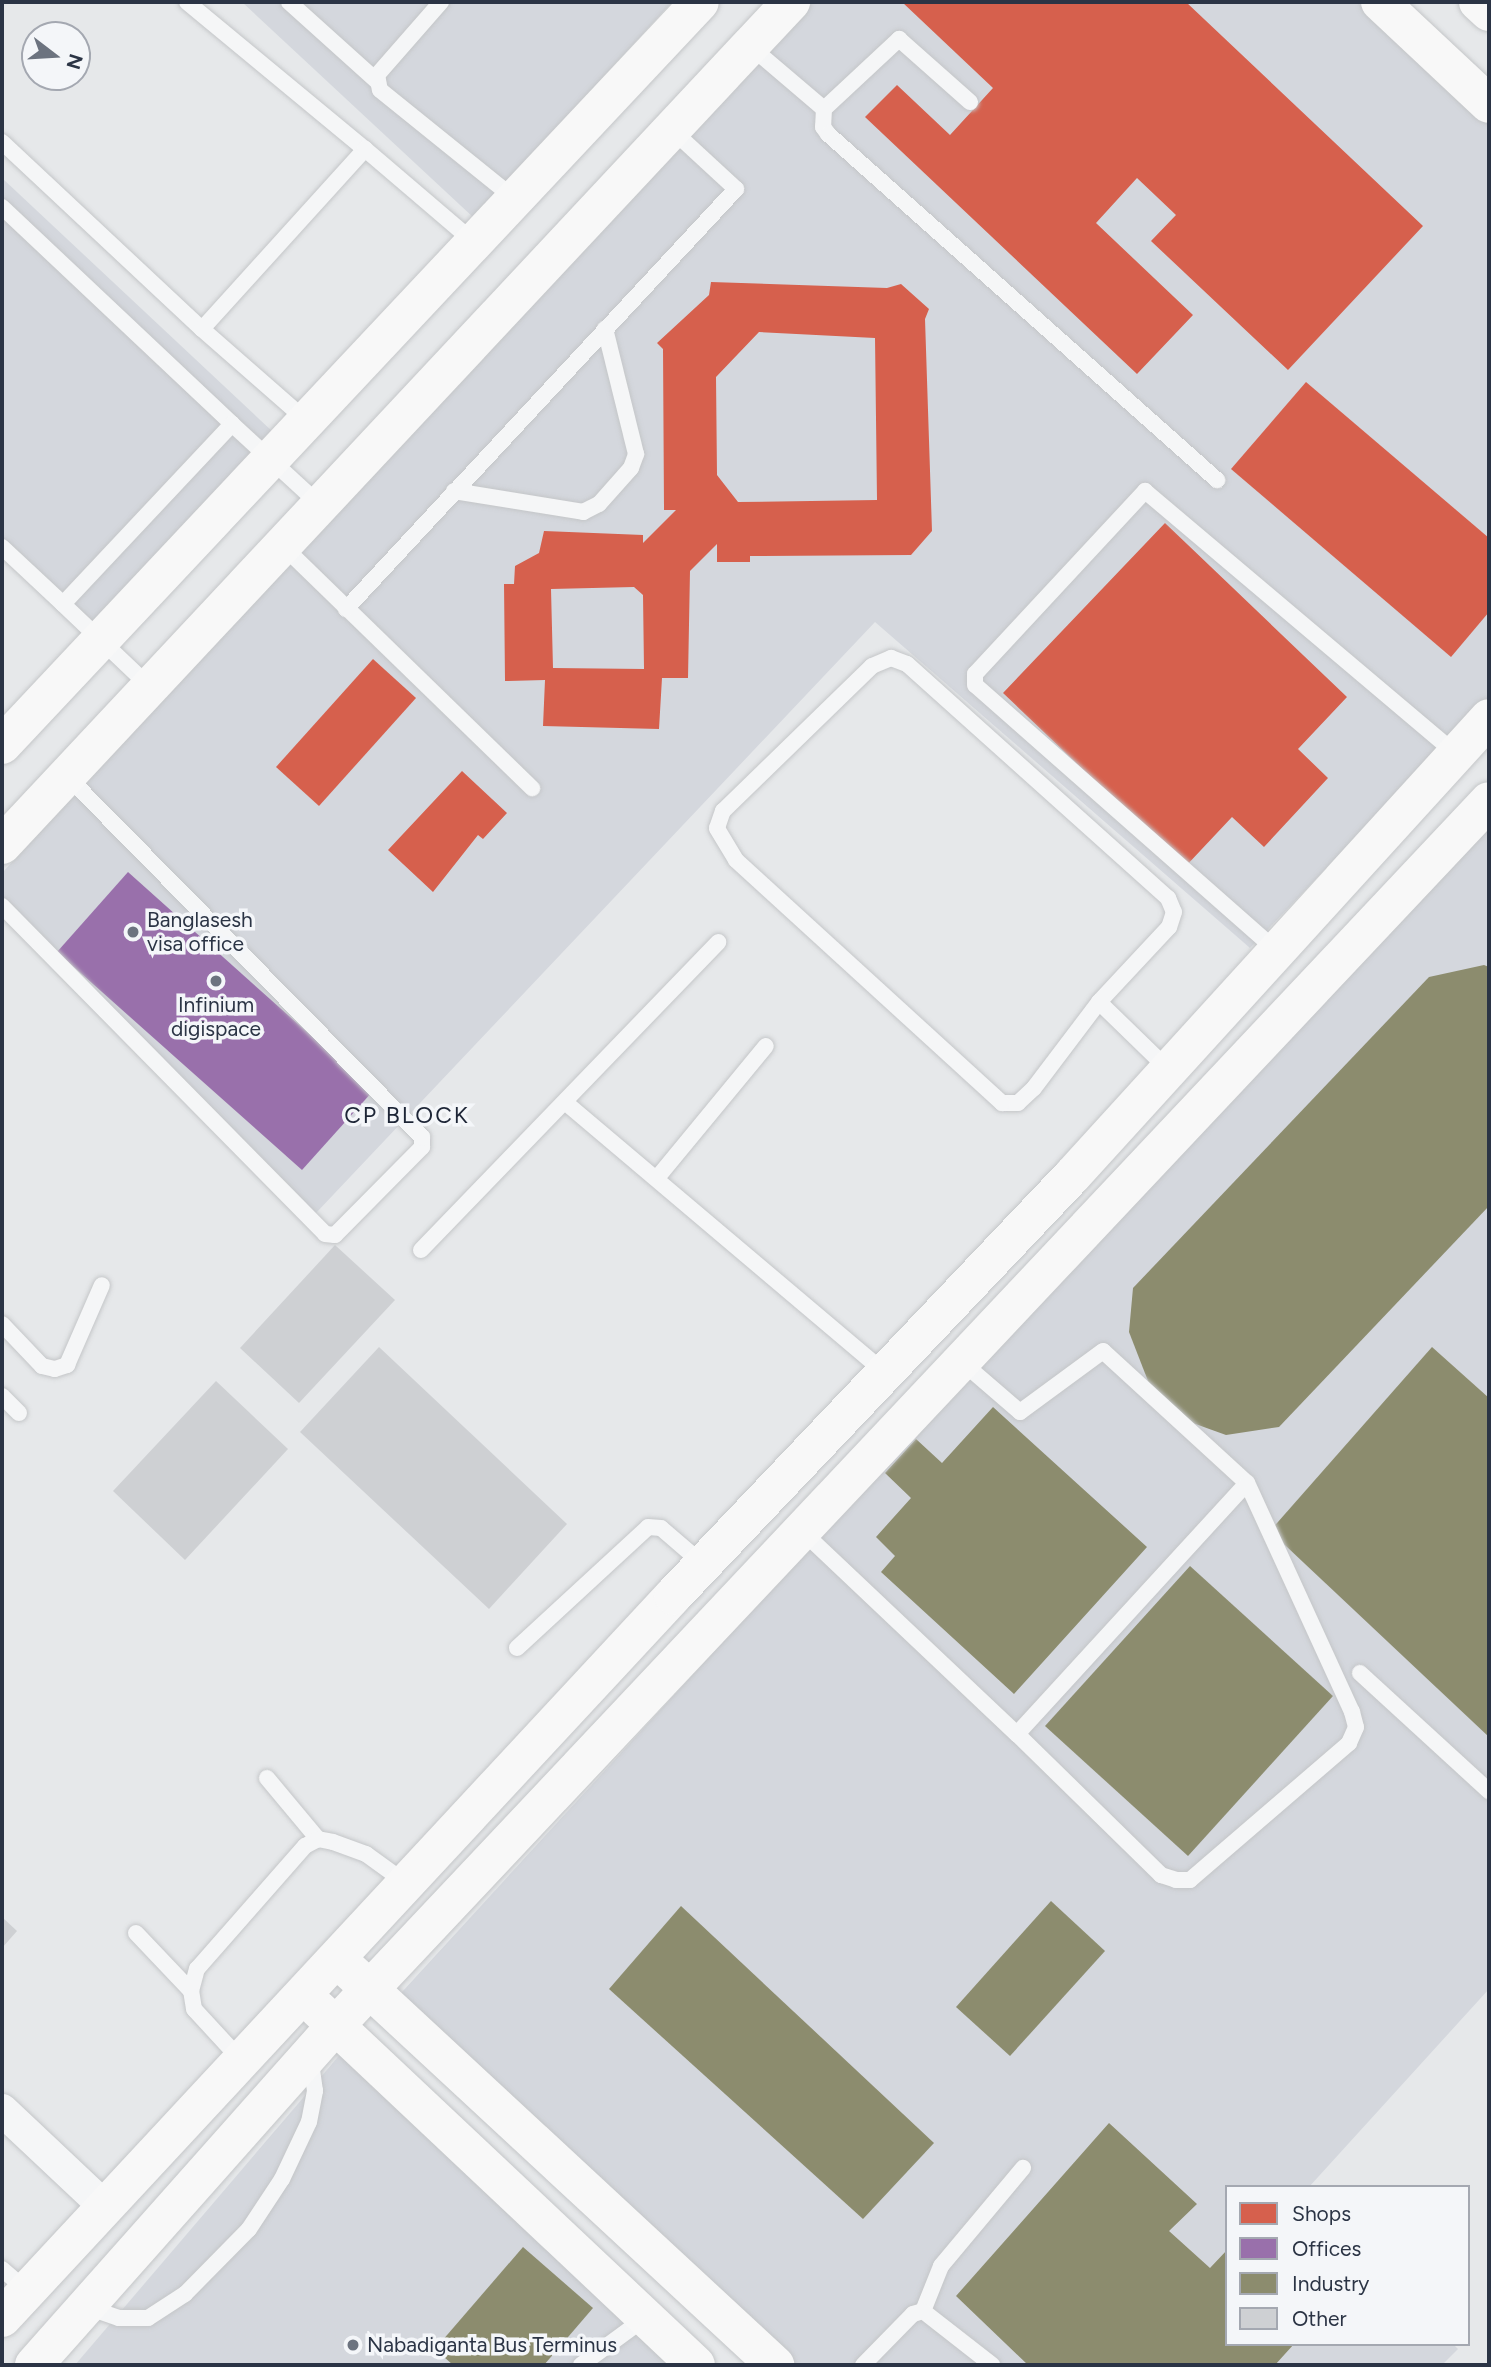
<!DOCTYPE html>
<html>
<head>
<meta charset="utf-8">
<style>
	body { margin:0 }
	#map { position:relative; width:1491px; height:2367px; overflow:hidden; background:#e6e8ea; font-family:Figtree,sans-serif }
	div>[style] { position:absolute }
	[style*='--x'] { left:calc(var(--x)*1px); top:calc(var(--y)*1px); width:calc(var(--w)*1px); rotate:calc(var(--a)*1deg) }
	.built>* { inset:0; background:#d4d7dd }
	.shops>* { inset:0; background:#d6604d }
	.offices>* { inset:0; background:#9970ab }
	.industry>* { inset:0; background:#8c8c6e }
	.building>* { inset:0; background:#ced0d3 }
	.roads { filter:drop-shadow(0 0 2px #c4c6c8) drop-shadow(0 0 2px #c4c6c8) }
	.lane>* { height:16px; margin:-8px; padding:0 8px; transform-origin:8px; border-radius:8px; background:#f5f6f7 }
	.street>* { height:32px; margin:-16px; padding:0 16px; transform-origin:16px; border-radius:16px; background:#f5f6f7 }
	.secondary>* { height:38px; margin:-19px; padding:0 19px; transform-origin:19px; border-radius:19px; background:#f8f8f8 }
	.dots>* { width:19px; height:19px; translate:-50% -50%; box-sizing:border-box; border:4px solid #f4f6f9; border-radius:50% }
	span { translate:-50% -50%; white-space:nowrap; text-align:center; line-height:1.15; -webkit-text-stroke:7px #f4f6f9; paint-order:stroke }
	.poi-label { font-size:21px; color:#2b3445 }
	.left { translate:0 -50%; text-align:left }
	.neighbourhood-label { font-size:23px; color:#1d2536; letter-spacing:2px }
	.frame { position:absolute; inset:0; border:4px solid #2b3445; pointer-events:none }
	.legend { position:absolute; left:1225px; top:2185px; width:245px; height:161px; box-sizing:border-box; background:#f4f6f9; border:2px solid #a4a8b1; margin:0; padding:9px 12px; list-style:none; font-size:21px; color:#2b3445 }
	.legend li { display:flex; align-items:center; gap:14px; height:35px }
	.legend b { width:35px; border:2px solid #a4a8b1 }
	.north { position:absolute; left:21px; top:21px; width:70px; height:70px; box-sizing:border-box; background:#f4f6f9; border:2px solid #a4a8b1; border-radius:50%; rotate:107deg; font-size:19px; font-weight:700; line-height:28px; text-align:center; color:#2b3445 }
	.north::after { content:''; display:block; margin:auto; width:24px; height:32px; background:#6c737f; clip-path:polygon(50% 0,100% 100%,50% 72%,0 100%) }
</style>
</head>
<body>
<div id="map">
	<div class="built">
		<div style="clip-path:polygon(242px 2px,672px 2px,474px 218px)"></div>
		<div style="clip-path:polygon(813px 2px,1357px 2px,1489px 124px,1489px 697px,1250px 948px,875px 622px,316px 1213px,2px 916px,2px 873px)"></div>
		<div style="clip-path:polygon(2px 178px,273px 432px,86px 631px,2px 554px)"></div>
		<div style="clip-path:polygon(1489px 822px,1489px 1989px,1309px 2187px,1227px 2187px,1227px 2344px,1453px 2344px,1458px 2349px,1442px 2365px,753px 2365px,381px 2015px,1232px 1086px)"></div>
		<div style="clip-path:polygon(361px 2030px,715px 2365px,75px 2365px)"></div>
	</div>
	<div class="shops">
		<div style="clip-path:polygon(902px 2px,1186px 2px,1423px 226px,1288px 370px,1151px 241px,1176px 215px,1137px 178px,1096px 223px,1193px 315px,1137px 374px,865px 117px,897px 85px,950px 135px,993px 88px)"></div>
		<div style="clip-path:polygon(evenodd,711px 282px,887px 288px,901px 284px,929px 309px,925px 319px,932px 531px,911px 555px,750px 556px,750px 562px,717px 562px,717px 544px,690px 571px,688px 678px,662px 678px,659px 729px,543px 726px,545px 680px,505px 681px,504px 584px,514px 584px,515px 566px,539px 553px,544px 531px,643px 535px,643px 543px,676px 510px,664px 510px,663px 349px,657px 343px,709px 295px,711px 282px,759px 332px,875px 338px,877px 500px,738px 502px,717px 475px,716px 377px,759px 332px,711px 282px,634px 587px,643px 595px,644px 669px,553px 668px,551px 589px,634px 587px)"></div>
		<div style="clip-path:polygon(1306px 382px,1489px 538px,1489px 612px,1451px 657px,1231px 469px)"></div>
		<div style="clip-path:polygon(1165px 523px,1347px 697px,1298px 749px,1328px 778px,1264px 847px,1232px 817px,1185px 867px,1003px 693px)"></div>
		<div style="clip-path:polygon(373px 659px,416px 698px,319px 806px,276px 767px)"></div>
		<div style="clip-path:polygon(462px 771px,507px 813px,483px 839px,478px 835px,433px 892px,388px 850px)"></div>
	</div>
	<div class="offices">
		<div style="clip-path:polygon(128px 872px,373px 1091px,302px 1170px,57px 952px)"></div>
	</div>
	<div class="industry">
		<div style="clip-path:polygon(1484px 965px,1489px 967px,1489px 1206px,1279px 1427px,1226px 1435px,1176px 1417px,1148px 1381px,1129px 1332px,1133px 1288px,1429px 977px)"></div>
		<div style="clip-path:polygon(1432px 1347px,1489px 1398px,1489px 1737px,1270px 1531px)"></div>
		<div style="clip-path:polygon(993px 1407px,1147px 1547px,1014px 1694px,881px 1572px,895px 1556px,876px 1537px,911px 1498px,885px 1473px,916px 1439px,942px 1463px)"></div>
		<div style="clip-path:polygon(1190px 1566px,1333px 1696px,1188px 1856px,1045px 1726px)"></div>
		<div style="clip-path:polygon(1051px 1901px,1105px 1951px,1010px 2056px,956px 2007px)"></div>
		<div style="clip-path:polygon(681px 1906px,934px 2143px,863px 2219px,609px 1989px)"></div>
		<div style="clip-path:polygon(1109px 2123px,1197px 2204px,1169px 2231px,1210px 2268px,1227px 2250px,1227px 2344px,1294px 2344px,1275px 2365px,1028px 2365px,956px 2296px)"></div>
		<div style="clip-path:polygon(523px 2247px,593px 2308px,544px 2365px,453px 2365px,435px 2349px)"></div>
	</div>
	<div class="building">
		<div style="clip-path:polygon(335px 1245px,395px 1300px,299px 1403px,240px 1348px)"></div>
		<div style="clip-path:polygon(379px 1347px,567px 1524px,489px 1609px,300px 1432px)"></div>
		<div style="clip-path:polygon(216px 1381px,288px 1449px,185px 1560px,113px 1491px)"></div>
		<div style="clip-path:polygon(2px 1917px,17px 1931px,2px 1948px)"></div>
	</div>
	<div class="roads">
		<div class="lane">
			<div style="--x:187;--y:2;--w:231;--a:39.6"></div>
			<div style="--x:289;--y:2;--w:120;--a:42"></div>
			<div style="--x:441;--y:2;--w:97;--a:131.2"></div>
			<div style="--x:377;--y:75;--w:15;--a:79"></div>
			<div style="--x:380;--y:90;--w:174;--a:38.9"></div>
			<div style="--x:750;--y:46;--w:97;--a:40.4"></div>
			<div style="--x:824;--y:109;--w:103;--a:-43"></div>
			<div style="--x:899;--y:39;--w:95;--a:41.6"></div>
			<div style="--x:824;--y:109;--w:18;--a:93"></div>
			<div style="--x:823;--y:127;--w:9;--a:54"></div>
			<div style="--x:828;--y:134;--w:521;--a:41.65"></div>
			<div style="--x:2;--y:142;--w:274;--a:43.1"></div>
			<div style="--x:2;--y:207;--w:316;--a:43.3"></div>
			<div style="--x:307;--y:421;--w:140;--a:-138.8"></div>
			<div style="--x:202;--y:329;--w:243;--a:-47.8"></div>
			<div style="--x:365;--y:149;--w:143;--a:40.5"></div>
			<div style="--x:454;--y:491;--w:131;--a:9.2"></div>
			<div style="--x:583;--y:512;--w:18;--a:-27"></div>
			<div style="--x:599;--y:504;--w:48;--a:-48.4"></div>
			<div style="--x:631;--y:468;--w:15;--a:-70"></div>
			<div style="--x:636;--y:454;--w:129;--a:-103.9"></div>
			<div style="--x:282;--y:545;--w:349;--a:44.2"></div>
			<div style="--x:2;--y:547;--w:83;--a:43.1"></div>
			<div style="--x:346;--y:609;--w:573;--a:-47.12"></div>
			<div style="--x:736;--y:189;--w:88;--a:-137.3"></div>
			<div style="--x:149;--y:686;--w:119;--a:-136.4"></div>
			<div style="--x:63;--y:604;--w:247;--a:-46.8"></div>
			<div style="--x:232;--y:424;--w:118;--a:42.6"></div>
			<div style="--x:2;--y:906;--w:460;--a:45.4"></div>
			<div style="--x:325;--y:1234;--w:10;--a:6"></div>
			<div style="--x:335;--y:1235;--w:124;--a:-45.3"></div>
			<div style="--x:422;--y:1147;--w:10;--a:-90"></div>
			<div style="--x:422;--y:1137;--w:508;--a:-134.52"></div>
			<div style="--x:1277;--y:951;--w:402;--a:-138.6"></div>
			<div style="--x:975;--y:685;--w:11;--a:-90"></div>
			<div style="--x:975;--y:674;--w:250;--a:-47.1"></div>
			<div style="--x:1145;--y:491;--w:407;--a:40.2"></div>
			<div style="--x:1099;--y:1002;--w:108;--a:127.1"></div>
			<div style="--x:1034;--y:1088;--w:22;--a:137"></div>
			<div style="--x:1018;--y:1103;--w:16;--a:180"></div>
			<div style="--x:1002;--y:1103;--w:360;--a:-137.6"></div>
			<div style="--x:736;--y:860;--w:37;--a:-121"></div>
			<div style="--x:717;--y:828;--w:18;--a:-71"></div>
			<div style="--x:723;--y:811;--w:208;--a:-44.2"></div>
			<div style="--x:872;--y:666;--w:21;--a:-23"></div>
			<div style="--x:891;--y:658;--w:17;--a:21"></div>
			<div style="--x:907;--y:664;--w:351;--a:41.9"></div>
			<div style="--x:1168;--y:898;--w:15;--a:67"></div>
			<div style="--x:1174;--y:912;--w:16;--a:108"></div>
			<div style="--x:1169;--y:927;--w:103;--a:133"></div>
			<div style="--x:1099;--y:1002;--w:98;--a:44.2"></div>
			<div style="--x:566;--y:1103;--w:418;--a:40.2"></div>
			<div style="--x:657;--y:1178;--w:171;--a:-50.5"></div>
			<div style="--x:421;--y:1250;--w:428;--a:-46"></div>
			<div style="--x:2;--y:1324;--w:58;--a:46.4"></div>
			<div style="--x:42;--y:1366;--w:13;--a:13"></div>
			<div style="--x:55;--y:1369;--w:13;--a:-18"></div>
			<div style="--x:67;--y:1365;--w:87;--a:-66.4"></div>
			<div style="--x:2;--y:1396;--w:24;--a:45"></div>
			<div style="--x:802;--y:1531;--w:296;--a:43.4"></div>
			<div style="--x:1017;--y:1734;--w:340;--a:-47.5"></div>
			<div style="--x:1247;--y:1483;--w:195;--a:-137.5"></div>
			<div style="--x:1103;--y:1351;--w:103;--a:143.7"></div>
			<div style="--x:1020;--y:1412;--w:77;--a:-139.2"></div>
			<div style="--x:517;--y:1648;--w:178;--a:-42.7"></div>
			<div style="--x:648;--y:1527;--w:13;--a:4"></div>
			<div style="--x:661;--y:1528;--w:57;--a:40.7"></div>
			<div style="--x:1360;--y:1673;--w:175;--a:42.5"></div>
			<div style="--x:1017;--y:1734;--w:202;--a:44.4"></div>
			<div style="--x:1161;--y:1875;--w:16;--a:18"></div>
			<div style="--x:1176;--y:1880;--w:14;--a:0"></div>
			<div style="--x:1190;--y:1880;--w:210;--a:-40.7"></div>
			<div style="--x:1349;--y:1743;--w:17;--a:-66"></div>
			<div style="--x:1356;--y:1727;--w:16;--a:-105"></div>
			<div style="--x:1352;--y:1712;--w:252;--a:-114.6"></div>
			<div style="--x:267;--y:1778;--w:80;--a:50.1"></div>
			<div style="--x:136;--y:1933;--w:80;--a:46.5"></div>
			<div style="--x:241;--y:2060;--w:69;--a:-132.7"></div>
			<div style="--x:194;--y:2009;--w:18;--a:-99"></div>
			<div style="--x:191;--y:1991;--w:23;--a:-75"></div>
			<div style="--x:197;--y:1969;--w:164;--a:-48.7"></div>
			<div style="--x:305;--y:1846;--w:15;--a:-28"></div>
			<div style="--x:318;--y:1839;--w:15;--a:11"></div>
			<div style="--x:333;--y:1842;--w:35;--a:20"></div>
			<div style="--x:366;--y:1854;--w:49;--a:35.9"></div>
			<div style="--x:2;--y:2269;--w:33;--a:41"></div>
			<div style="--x:87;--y:2307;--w:34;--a:19"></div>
			<div style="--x:119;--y:2318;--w:29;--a:0"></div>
			<div style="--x:148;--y:2318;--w:44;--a:-33"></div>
			<div style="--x:185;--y:2294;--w:91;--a:-45.4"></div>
			<div style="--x:249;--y:2229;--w:60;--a:-56.6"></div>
			<div style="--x:282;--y:2179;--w:63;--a:-64.7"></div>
			<div style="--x:309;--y:2122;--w:32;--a:-79"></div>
			<div style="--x:315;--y:2091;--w:30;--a:-98"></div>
			<div style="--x:923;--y:2311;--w:48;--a:-68.2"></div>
			<div style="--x:941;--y:2266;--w:128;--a:-50.1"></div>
			<div style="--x:581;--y:2365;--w:79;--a:-36.3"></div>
			<div style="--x:863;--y:2365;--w:71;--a:-45.6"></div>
			<div style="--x:913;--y:2314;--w:10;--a:-17"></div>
			<div style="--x:923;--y:2311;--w:88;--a:38"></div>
		</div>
		<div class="street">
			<div style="--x:2;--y:2110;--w:141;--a:43.3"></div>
		</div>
		<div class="secondary">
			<div style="--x:1380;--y:2;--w:149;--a:43.1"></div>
			<div style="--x:1478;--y:2;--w:15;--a:42"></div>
			<div style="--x:2;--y:745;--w:1019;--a:-46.79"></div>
			<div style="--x:2;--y:845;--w:1155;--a:-46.9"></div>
			<div style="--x:350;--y:1971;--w:580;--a:42.83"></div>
			<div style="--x:318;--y:2009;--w:519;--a:43.28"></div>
			<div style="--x:2;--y:2318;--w:986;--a:-47.1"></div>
			<div style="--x:673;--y:1596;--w:579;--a:-46.47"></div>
			<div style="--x:1072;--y:1176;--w:619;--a:-47.68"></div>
			<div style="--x:34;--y:2365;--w:456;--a:-48.4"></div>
			<div style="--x:337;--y:2024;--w:1680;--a:-46.71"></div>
		</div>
	</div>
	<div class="dots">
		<div style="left:133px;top:932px;background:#6c737f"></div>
		<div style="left:216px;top:981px;background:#6c737f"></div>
		<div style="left:353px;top:2345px;background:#6c737f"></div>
	</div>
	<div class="poi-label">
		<span class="left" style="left:147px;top:932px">Banglasesh<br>visa office</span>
		<span style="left:216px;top:1017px">Infinium<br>digispace</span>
		<span class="left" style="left:367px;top:2345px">Nabadiganta Bus Terminus</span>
	</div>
	<div class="neighbourhood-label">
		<span style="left:407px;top:1115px">CP BLOCK</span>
	</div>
	<div class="frame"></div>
	<ul class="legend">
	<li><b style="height:19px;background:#d6604d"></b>Shops</li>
	<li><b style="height:19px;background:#9970ab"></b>Offices</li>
	<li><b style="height:19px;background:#8c8c6e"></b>Industry</li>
	<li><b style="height:19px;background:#ced0d3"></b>Other</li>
	</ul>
	<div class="north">N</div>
</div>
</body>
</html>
